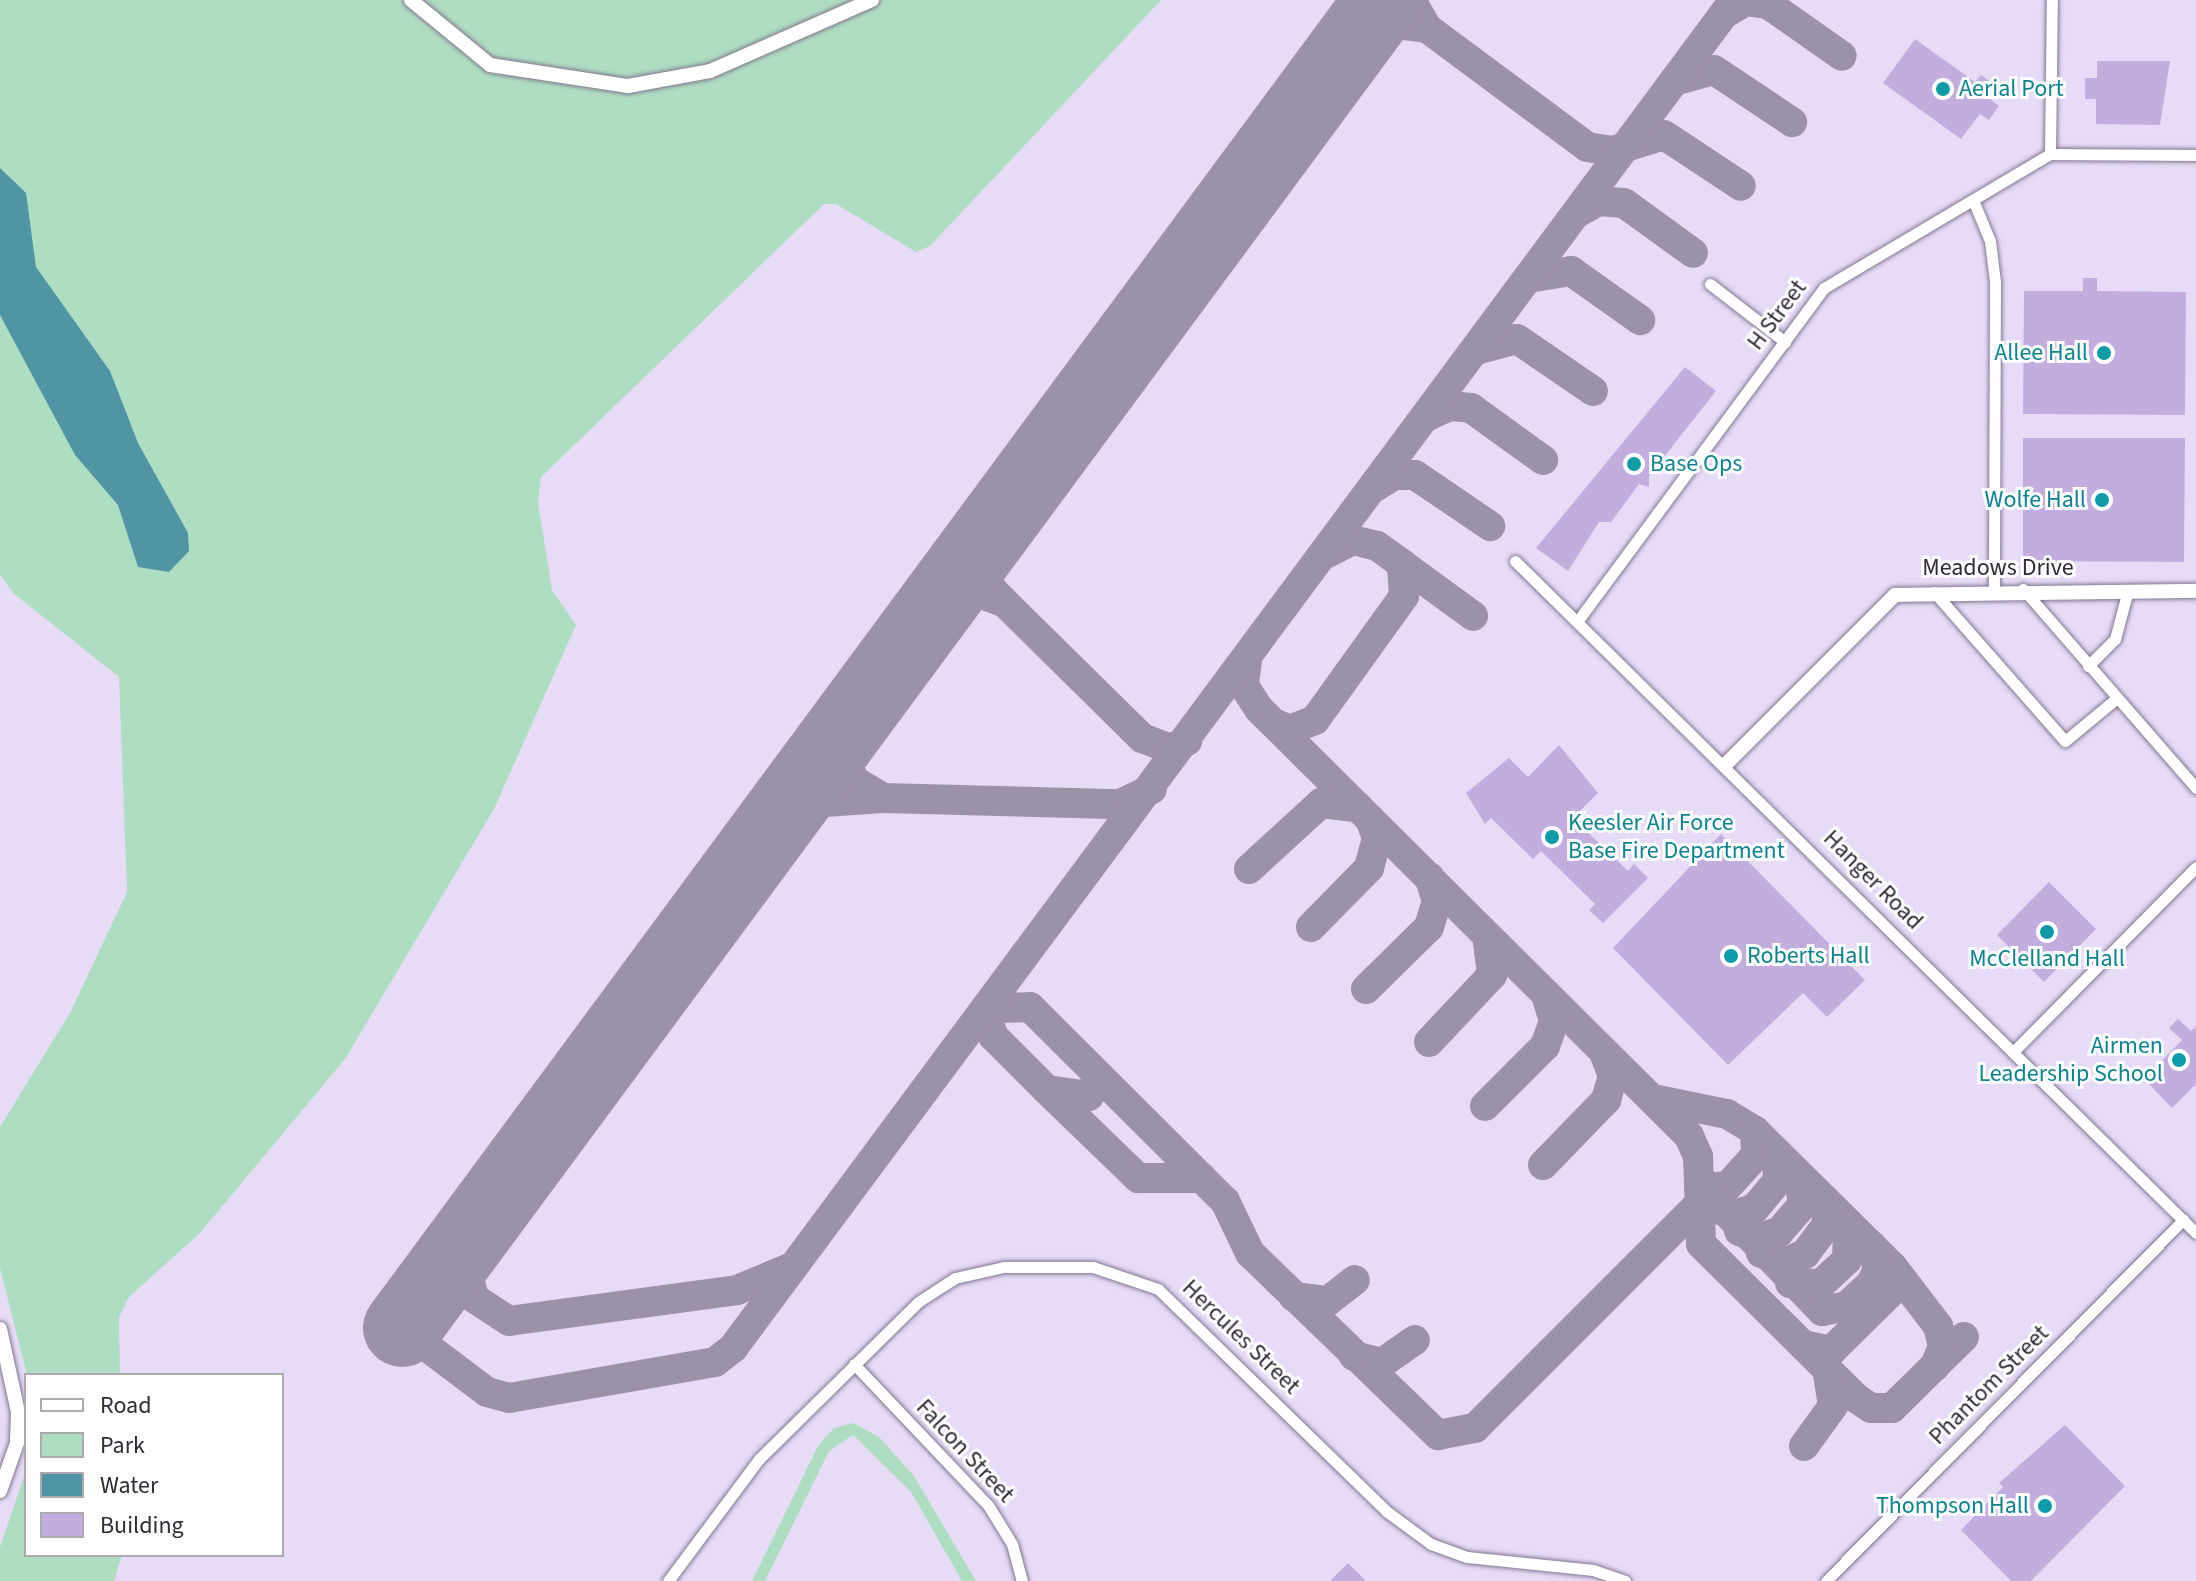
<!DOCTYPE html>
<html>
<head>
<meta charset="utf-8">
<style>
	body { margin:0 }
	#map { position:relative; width:2196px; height:1581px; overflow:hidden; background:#e7dbf8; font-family:"Source Sans 3",sans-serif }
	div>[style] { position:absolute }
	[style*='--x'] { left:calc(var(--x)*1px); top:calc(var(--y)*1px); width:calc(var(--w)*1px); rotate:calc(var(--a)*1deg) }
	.green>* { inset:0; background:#aedec2 }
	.water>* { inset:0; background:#5094a5 }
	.taxiway>* { height:30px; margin:-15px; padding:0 15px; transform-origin:15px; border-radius:15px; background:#9c92a8 }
	.runway>* { height:78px; margin:-39px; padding:0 39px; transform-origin:39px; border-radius:39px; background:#9c92a8 }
	.building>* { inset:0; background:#c3addf }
	.roads { filter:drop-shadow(0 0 2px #827790) drop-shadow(0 0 2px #827790) }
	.street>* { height:11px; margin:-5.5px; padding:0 5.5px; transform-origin:5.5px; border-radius:5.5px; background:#fff }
	.secondary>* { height:14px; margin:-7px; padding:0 7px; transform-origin:7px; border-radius:7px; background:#fff }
	.dots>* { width:22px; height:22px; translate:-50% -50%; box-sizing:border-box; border:4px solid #fff; border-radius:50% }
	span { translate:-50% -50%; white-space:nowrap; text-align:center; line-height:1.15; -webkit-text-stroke:6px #fff; paint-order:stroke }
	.culture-label { font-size:24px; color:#0d838f }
	.left { translate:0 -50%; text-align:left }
	.right { translate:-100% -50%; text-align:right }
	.street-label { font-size:24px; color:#302b36 }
	.legend { position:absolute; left:24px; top:1373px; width:260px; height:184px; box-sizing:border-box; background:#fff; border:2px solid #acaaaf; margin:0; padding:10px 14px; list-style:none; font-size:24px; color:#302b36 }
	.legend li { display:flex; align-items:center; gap:16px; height:40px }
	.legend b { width:40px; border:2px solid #acaaaf }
</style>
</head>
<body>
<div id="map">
	<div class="green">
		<div style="clip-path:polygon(0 0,1161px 0,930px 246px,916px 252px,836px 204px,824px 204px,541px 477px,538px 503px,552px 590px,576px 625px,494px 809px,345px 1059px,200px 1233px,129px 1297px,119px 1317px,120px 1375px,27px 1375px,0 1268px,0 1127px,70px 1013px,127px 892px,119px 677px,13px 593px,0 574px)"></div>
		<div style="clip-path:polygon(853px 1423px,879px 1437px,914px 1476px,976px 1581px,962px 1581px,911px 1492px,853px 1435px,829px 1451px,765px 1581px,752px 1581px,818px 1446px,834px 1428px)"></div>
		<div style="clip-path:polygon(26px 1471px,26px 1555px,122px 1555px,114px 1581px,0 1581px,0 1547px)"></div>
	</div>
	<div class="water">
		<div style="clip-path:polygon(0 168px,26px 193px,36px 267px,110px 371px,138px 443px,188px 533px,189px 551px,169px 572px,138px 567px,118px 505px,75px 455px,0 315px)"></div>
	</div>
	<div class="taxiway">
		<div style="--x:1411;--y:0;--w:32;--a:60"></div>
		<div style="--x:1427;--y:28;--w:199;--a:36.6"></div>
		<div style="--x:1587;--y:147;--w:26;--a:9"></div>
		<div style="--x:1613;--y:151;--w:53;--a:-17.4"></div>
		<div style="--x:1664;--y:135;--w:92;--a:33.5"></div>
		<div style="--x:1724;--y:14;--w:26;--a:-31"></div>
		<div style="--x:1746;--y:1;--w:22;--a:8"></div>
		<div style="--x:1768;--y:4;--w:90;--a:35.1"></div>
		<div style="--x:1354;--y:40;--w:45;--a:-20.9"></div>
		<div style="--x:1396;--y:24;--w:31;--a:7"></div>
		<div style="--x:1674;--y:81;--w:41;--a:-15.4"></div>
		<div style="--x:1714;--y:70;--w:94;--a:33.7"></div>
		<div style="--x:1577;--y:213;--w:25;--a:-29"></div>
		<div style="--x:1599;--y:201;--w:25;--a:5"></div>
		<div style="--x:1624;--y:203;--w:85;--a:35.9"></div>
		<div style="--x:1528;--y:278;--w:44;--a:-9.2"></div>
		<div style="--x:1571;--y:271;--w:85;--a:35.4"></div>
		<div style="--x:1476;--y:350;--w:42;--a:-15"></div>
		<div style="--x:1517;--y:339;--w:92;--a:34.4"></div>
		<div style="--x:1426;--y:417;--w:26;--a:-25"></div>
		<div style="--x:1450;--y:406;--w:21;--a:5"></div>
		<div style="--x:1471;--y:408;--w:89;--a:35.8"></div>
		<div style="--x:1375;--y:487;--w:22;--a:-32"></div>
		<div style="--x:1394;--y:475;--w:21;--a:0"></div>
		<div style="--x:1415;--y:475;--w:91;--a:34.2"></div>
		<div style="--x:984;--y:543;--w:26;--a:101"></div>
		<div style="--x:979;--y:569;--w:27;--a:57"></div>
		<div style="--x:994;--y:592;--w:208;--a:44.6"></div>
		<div style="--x:1142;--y:738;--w:30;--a:21"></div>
		<div style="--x:1170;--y:749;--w:19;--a:-25"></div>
		<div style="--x:1402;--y:564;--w:88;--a:36.2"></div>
		<div style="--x:937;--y:605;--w:45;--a:-14"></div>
		<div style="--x:981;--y:594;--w:23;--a:20"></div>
		<div style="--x:1247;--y:660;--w:26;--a:97"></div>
		<div style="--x:1244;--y:686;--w:27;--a:57"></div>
		<div style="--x:1259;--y:709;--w:606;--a:44.8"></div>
		<div style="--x:1689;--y:1136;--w:22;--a:66"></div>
		<div style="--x:1698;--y:1156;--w:88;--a:88"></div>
		<div style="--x:1701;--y:1244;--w:218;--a:44.8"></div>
		<div style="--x:1856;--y:1398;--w:18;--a:34"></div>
		<div style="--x:1871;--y:1408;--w:21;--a:0"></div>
		<div style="--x:1892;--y:1408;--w:101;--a:-44.6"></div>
		<div style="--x:850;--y:719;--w:47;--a:93.7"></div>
		<div style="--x:847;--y:766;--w:17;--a:62"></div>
		<div style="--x:855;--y:781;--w:33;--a:31"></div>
		<div style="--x:883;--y:798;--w:237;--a:1.5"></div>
		<div style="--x:1120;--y:804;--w:35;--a:-25"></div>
		<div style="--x:1273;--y:723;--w:18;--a:22"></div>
		<div style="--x:1290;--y:730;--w:27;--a:-22"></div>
		<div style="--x:1315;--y:720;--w:153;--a:-54.3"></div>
		<div style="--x:1404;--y:596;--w:32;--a:-94"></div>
		<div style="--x:1402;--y:564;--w:31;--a:-144"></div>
		<div style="--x:1377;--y:546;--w:25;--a:-166"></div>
		<div style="--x:1353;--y:540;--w:30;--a:153"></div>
		<div style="--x:771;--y:827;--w:60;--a:-24.8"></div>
		<div style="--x:825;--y:802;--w:58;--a:-3.9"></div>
		<div style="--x:1249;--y:869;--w:98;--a:-42.5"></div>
		<div style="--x:1321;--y:803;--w:38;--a:7"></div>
		<div style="--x:1311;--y:927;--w:83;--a:-45.5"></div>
		<div style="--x:1369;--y:868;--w:31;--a:-75"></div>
		<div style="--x:1377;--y:838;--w:20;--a:-110"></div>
		<div style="--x:1366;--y:989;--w:88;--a:-44.5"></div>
		<div style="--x:1429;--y:927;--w:27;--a:-73"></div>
		<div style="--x:1437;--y:901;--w:25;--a:-108"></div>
		<div style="--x:991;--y:1008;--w:39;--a:-1"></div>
		<div style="--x:1030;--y:1007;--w:275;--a:44.9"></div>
		<div style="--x:1225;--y:1201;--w:58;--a:64.3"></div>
		<div style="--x:1250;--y:1253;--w:262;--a:44.1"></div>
		<div style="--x:1438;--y:1435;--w:38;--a:-11"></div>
		<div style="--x:1475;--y:1428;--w:315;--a:-45"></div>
		<div style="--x:986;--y:1014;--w:23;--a:72"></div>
		<div style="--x:993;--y:1036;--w:76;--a:45"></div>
		<div style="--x:1047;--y:1090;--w:42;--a:8.1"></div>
		<div style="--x:1089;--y:1096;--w:22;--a:-63"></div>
		<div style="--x:1429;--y:1042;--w:92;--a:-46.8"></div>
		<div style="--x:1492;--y:975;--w:39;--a:-97"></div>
		<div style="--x:1047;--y:1090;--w:127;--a:44"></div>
		<div style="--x:1138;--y:1178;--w:64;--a:0"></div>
		<div style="--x:1653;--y:1099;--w:76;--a:11.5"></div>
		<div style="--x:1727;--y:1114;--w:33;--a:31"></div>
		<div style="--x:1755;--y:1131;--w:192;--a:44.6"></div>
		<div style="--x:1892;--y:1266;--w:76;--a:52.5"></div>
		<div style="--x:1938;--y:1326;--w:21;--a:76"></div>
		<div style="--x:1943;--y:1346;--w:22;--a:112"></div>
		<div style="--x:1485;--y:1106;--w:85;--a:-45"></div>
		<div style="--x:1545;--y:1046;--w:27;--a:-70"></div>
		<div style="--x:1554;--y:1021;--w:28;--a:-107"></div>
		<div style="--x:1543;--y:1165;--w:91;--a:-45.9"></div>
		<div style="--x:1606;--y:1100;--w:25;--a:-74"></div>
		<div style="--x:1613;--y:1076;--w:26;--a:-111"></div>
		<div style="--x:1699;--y:1175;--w:14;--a:65"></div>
		<div style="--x:1705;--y:1188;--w:23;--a:-5"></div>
		<div style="--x:1728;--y:1186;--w:42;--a:-47.9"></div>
		<div style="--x:1756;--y:1155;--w:24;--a:-92"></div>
		<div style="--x:1699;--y:1184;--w:177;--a:45.9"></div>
		<div style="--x:1822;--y:1311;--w:25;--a:-11"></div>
		<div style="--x:1847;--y:1306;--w:33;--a:-43"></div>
		<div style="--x:1871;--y:1284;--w:17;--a:-65"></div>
		<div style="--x:1878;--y:1269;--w:24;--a:-105"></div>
		<div style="--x:1717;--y:1209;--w:19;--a:18"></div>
		<div style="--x:1735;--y:1215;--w:21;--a:-19"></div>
		<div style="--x:1755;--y:1208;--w:35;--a:-50"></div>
		<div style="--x:1778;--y:1181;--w:28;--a:-92"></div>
		<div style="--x:1739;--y:1231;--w:20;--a:20"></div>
		<div style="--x:1758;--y:1238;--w:22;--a:-16"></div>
		<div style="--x:1779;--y:1232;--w:37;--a:-49"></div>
		<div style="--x:1803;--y:1204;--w:30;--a:-99"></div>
		<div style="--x:472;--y:1236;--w:24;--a:109"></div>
		<div style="--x:464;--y:1259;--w:40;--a:75.6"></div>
		<div style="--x:474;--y:1298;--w:42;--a:33.3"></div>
		<div style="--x:509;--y:1321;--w:230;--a:-7.7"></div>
		<div style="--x:737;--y:1290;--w:60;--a:-22.7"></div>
		<div style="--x:1761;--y:1253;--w:27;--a:20"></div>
		<div style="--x:1786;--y:1262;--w:21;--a:-23"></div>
		<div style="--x:1805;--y:1254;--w:38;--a:-53"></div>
		<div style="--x:1828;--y:1224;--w:26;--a:-101"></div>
		<div style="--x:1790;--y:1283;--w:31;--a:2"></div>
		<div style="--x:1821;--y:1284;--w:35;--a:-43"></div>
		<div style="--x:1847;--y:1260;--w:37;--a:-88"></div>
		<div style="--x:1294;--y:1297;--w:34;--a:7"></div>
		<div style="--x:1328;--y:1301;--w:34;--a:-38"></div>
		<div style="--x:402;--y:1328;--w:106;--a:37"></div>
		<div style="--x:487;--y:1392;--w:23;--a:15"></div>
		<div style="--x:509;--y:1398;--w:209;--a:-9.9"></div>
		<div style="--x:715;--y:1362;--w:23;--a:-38"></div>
		<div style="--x:733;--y:1348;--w:1679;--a:-53.4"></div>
		<div style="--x:1803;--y:1345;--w:29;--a:12"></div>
		<div style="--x:1831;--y:1351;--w:88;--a:-44.5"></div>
		<div style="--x:1354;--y:1356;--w:29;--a:14"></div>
		<div style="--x:1382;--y:1363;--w:40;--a:-34.9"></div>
		<div style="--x:1804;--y:1446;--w:49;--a:-54.1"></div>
		<div style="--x:1833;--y:1406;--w:37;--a:-99"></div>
	</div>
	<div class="runway">
		<div style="--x:402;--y:1328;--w:1652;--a:-53.52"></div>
	</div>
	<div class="building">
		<div style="clip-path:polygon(1915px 39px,1975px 82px,1981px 75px,1996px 86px,1990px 99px,1999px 106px,1989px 120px,1980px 114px,1961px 139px,1883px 83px)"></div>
		<div style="clip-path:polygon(2097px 61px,2170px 61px,2160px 125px,2096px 124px,2096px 99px,2085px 99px,2085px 78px,2097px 78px)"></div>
		<div style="clip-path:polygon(2083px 278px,2097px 278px,2097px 291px,2186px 292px,2185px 415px,2023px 414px,2024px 291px,2083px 291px)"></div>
		<div style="clip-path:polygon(1685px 367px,1716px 391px,1649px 476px,1649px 487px,1639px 484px,1611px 522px,1599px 522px,1568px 571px,1536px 548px)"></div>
		<div style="clip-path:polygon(2023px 438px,2185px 438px,2184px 562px,2023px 561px)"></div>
		<div style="clip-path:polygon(1559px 745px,1598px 793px,1573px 818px,1628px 871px,1634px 864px,1648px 878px,1603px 923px,1589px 910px,1595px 904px,1541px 851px,1533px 859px,1491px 818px,1485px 824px,1466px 793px,1509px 758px,1528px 777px)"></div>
		<div style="clip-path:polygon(1721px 834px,1865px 980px,1827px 1017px,1803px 993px,1728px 1065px,1613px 948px)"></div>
		<div style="clip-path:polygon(2049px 882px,2096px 929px,2044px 982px,1997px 935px)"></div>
		<div style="clip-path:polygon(2178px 1019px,2191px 1031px,2196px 1026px,2196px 1084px,2172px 1108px,2144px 1079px,2182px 1040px,2169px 1028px)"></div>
		<div style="clip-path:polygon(2065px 1425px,2125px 1486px,2031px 1581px,2011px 1581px,1961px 1530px,2003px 1487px,1999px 1483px)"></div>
		<div style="clip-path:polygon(1348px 1563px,1366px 1581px,1330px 1581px)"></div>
	</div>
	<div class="roads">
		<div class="street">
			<div style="--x:2050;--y:154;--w:154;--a:-89.3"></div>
			<div style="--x:1973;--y:200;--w:44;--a:67.5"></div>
			<div style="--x:1990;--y:241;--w:41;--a:83"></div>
			<div style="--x:1995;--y:282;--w:307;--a:90.2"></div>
			<div style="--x:1710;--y:284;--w:95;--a:37.7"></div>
			<div style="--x:1515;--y:561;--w:957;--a:44.62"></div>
			<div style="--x:2023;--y:589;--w:264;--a:49"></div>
			<div style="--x:1934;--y:592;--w:198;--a:48.7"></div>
			<div style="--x:2065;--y:741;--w:67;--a:-39.6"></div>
			<div style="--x:1579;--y:619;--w:412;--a:-53.5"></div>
			<div style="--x:1824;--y:288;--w:263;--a:-30.7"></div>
			<div style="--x:2050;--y:154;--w:146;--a:0.4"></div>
			<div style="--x:2088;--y:666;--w:38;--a:-45"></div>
			<div style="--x:2115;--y:639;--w:51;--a:-75.1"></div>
			<div style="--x:2013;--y:1052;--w:260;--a:-45.3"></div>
			<div style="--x:854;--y:1364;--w:195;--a:46.5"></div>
			<div style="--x:988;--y:1505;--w:46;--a:58.4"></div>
			<div style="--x:1012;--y:1544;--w:38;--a:75"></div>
			<div style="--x:668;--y:1581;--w:152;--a:-53.3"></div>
			<div style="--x:759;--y:1459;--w:223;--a:-44.6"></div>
			<div style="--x:918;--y:1302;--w:44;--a:-33"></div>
			<div style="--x:955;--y:1278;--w:50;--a:-12.7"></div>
			<div style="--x:1004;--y:1267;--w:89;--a:0"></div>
			<div style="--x:1093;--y:1267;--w:69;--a:18.7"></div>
			<div style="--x:1158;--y:1289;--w:318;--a:44.2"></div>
			<div style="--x:1386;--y:1511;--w:56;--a:36.3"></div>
			<div style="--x:1431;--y:1544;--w:38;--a:20"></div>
			<div style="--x:1467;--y:1557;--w:127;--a:5.9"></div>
			<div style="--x:1593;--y:1570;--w:34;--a:19"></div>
			<div style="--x:1826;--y:1581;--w:508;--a:-45.32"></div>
		</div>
		<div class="secondary">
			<div style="--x:411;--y:0;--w:102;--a:39.4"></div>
			<div style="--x:490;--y:65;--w:140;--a:8.7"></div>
			<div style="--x:628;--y:86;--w:83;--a:-10.4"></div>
			<div style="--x:710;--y:71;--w:177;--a:-23.7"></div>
			<div style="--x:1726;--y:764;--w:239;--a:-45"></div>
			<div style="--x:1895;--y:595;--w:301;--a:-0.8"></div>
			<div style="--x:0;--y:1329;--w:85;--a:77.8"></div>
			<div style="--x:18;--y:1412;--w:31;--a:92"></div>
			<div style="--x:17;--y:1443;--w:51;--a:109.5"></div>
		</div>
	</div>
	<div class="dots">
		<div style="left:1943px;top:89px;background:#0f9aa8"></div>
		<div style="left:2104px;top:353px;background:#0f9aa8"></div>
		<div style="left:1634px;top:464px;background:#0f9aa8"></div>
		<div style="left:2102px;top:500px;background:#0f9aa8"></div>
		<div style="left:1552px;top:837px;background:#0f9aa8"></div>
		<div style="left:2047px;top:932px;background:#0f9aa8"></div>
		<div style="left:1731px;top:956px;background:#0f9aa8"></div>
		<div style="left:2179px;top:1060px;background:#0f9aa8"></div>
		<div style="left:2045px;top:1506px;background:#0f9aa8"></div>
	</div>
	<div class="culture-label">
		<span class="left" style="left:1959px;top:89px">Aerial Port</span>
		<span class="right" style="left:2088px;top:353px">Allee Hall</span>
		<span class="left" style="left:1650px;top:464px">Base Ops</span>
		<span class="right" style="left:2086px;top:500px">Wolfe Hall</span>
		<span class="left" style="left:1568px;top:837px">Keesler Air Force<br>Base Fire Department</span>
		<span class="left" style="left:1747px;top:956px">Roberts Hall</span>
		<span style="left:2047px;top:959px">McClelland Hall</span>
		<span class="right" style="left:2163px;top:1060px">Airmen<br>Leadership School</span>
		<span class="right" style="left:2029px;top:1506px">Thompson Hall</span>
	</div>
	<div class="street-label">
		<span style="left:1777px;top:315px;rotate:-53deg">H Street</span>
		<span style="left:1998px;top:568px">Meadows Drive</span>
		<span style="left:1873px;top:880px;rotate:45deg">Hanger Road</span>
		<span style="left:1241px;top:1337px;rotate:44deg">Hercules Street</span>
		<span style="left:1989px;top:1385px;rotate:-45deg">Phantom Street</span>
		<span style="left:965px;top:1451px;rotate:47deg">Falcon Street</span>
	</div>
	<ul class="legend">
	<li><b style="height:10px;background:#fff"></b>Road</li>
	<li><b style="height:22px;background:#aedec2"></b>Park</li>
	<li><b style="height:22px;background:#5094a5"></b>Water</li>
	<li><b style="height:22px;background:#c3addf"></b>Building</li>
	</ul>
</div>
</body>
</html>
